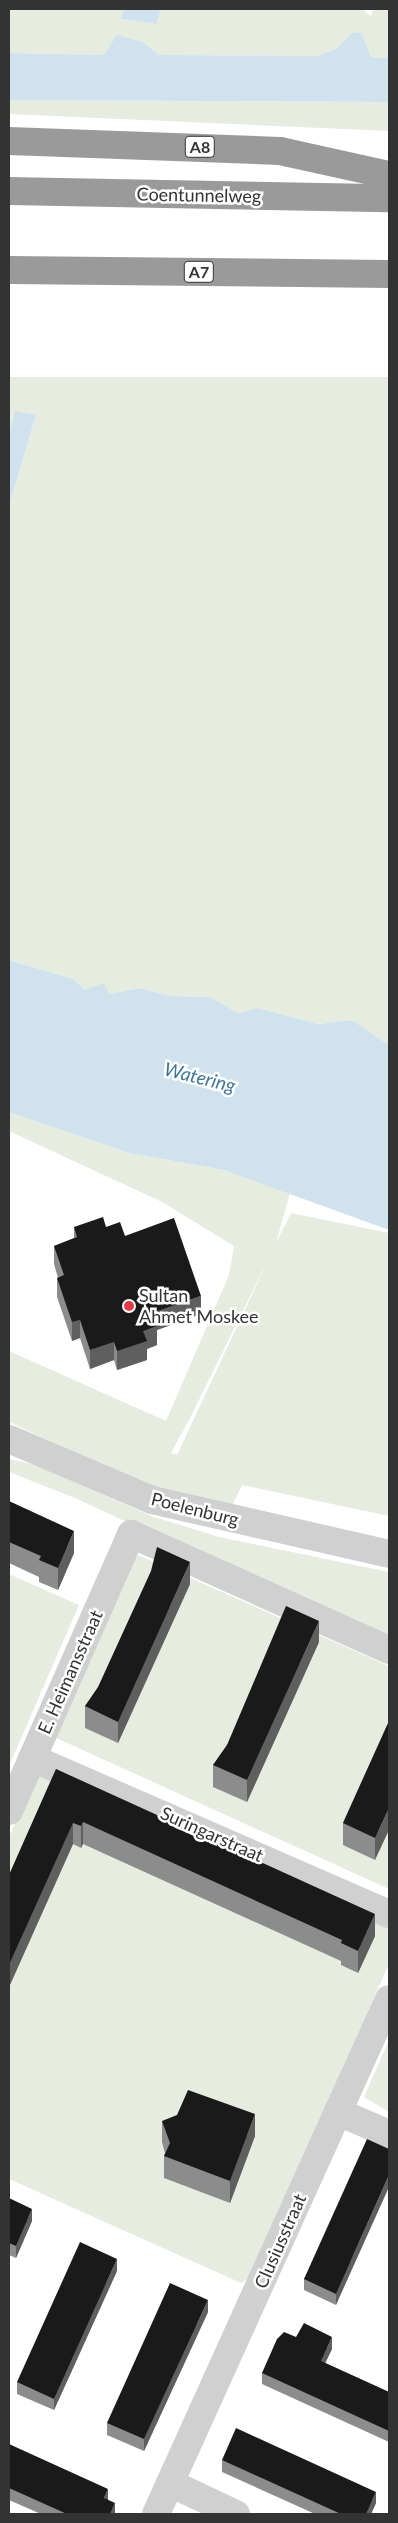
<!DOCTYPE html>
<html>
<head>
<meta charset="utf-8">
<style>
	body { margin:0 }
	#map { position:relative; width:398px; height:2523px; overflow:hidden; background:#fff; font-family:Lato,sans-serif }
	div>[style] { position:absolute }
	[style*='--x'] { left:calc(var(--x)*1px); top:calc(var(--y)*1px); width:calc(var(--w)*1px); rotate:calc(var(--a)*1deg) }
	.green>* { inset:0; background:#e6ecdf }
	.water>* { inset:0; background:#cfe2ee }
	.minor>* { height:28px; margin:-14px; padding:0 14px; transform-origin:14px; border-radius:14px; background:#d0d0d0 }
	.highway>* { height:28px; margin:-14px; padding:0 14px; transform-origin:14px; border-radius:14px; background:#9a9a9a }
	.wall>* { inset:0; background:#8c8c8c }
	.shaded-wall>* { inset:0; background:#5f5f5f }
	.building>* { inset:0; background:#1a1a1a }
	.dots>* { width:14px; height:14px; translate:-50% -50%; box-sizing:border-box; border:2px solid #fff; border-radius:50% }
	span { translate:-50% -50%; white-space:nowrap; text-align:center; line-height:1.15; -webkit-text-stroke:5px #fff; paint-order:stroke }
	.shield-label span { padding:1px 4px; background:#fff; border:1px solid; border-radius:4px; -webkit-text-stroke-width:0 }
	.shield-label { font-size:16px; color:#333; font-weight:700 }
	.street-label { font-size:18px; color:#333 }
	.poi-label { font-size:18px; color:#333 }
	.left { translate:0 -50%; text-align:left }
	.water-label { font-size:19px; color:#3f7597; font-style:italic }
	.frame { position:absolute; inset:0; border:10px solid #333; pointer-events:none }
</style>
</head>
<body>
<div id="map">
	<div class="green">
		<div style="clip-path:polygon(9px 9px,123px 9px,121px 19px,155px 24px,161px 9px,361px 9px,371px 16px,373px 9px,389px 9px,389px 58px,371px 57px,362px 33px,353px 32px,336px 49px,317px 56px,159px 55px,143px 42px,104px 55px,9px 53px)"></div>
		<div style="clip-path:polygon(9px 100px,389px 102px,389px 131px,9px 114px)"></div>
		<div style="clip-path:polygon(9px 377px,389px 377px,389px 1045px,352px 1020px,318px 1024px,258px 1008px,238px 1013px,210px 997px,171px 996px,140px 988px,109px 994px,85px 990px,73px 979px,9px 960px,9px 506px,36px 415px,15px 411px,9px 434px)"></div>
		<div style="clip-path:polygon(evenodd,9px 1112px,129px 1153px,224px 1170px,290px 1193px,276px 1243px,291px 1213px,389px 1233px,389px 1516px,242px 1485px,233px 1504px,224px 1510px,138px 1482px,9px 1422px,9px 1351px,166px 1421px,229px 1275px,234px 1246px,162px 1202px,9px 1131px,9px 1112px,271px 1254px,177px 1455px,171px 1453px,190px 1418px,271px 1254px)"></div>
		<div style="clip-path:polygon(9px 1459px,36px 1465px,151px 1516px,219px 1537px,389px 1572px,389px 1644px,75px 1498px,9px 1472px)"></div>
		<div style="clip-path:polygon(136px 1554px,389px 1666px,389px 1889px,54px 1737px)"></div>
		<div style="clip-path:polygon(9px 1574px,79px 1605px,9px 1766px)"></div>
		<div style="clip-path:polygon(37px 1773px,389px 1924px,389px 1964px,249px 2278px,241px 2283px,9px 2179px,9px 1837px)"></div>
		<div style="clip-path:polygon(389px 2040px,389px 2112px,364px 2097px)"></div>
	</div>
	<div class="water">
		<div style="clip-path:polygon(123px 9px,161px 9px,156px 24px,121px 19px)"></div>
		<div style="clip-path:polygon(353px 32px,362px 33px,371px 57px,389px 58px,389px 102px,9px 100px,9px 53px,104px 55px,117px 35px,143px 42px,159px 55px,317px 56px,336px 49px)"></div>
		<div style="clip-path:polygon(15px 411px,36px 415px,9px 506px,9px 434px)"></div>
		<div style="clip-path:polygon(9px 960px,73px 979px,85px 990px,104px 983px,109px 994px,140px 988px,171px 996px,210px 997px,238px 1013px,258px 1008px,318px 1024px,352px 1020px,389px 1045px,389px 1230px,224px 1170px,129px 1153px,9px 1112px)"></div>
	</div>
	<div class="minor">
		<div style="--x:9;--y:1439;--w:155;--a:23.1"></div>
		<div style="--x:152;--y:1500;--w:243;--a:12.8"></div>
		<div style="--x:32;--y:1758;--w:390;--a:23.6"></div>
		<div style="--x:9;--y:1811;--w:303;--a:-66.2"></div>
		<div style="--x:131;--y:1534;--w:283;--a:24.2"></div>
		<div style="--x:338;--y:2112;--w:56;--a:23.3"></div>
		<div style="--x:170;--y:2483;--w:73;--a:25.2"></div>
		<div style="--x:156;--y:2514;--w:565;--a:-65.66"></div>
	</div>
	<div class="highway">
		<div style="--x:9;--y:141;--w:271;--a:2.1"></div>
		<div style="--x:280;--y:151;--w:112;--a:12.4"></div>
		<div style="--x:9;--y:191;--w:380;--a:1.1"></div>
		<div style="--x:9;--y:270;--w:380;--a:0.6"></div>
	</div>
	<div class="wall">
		<div style="clip-path:polygon(74px 1227px,106px 1227px,125px 1236px,201px 1314px,157px 1330px,157px 1345px,147px 1349px,147px 1360px,117px 1370px,114px 1360px,90px 1369px,80px 1338px,72px 1341px,57px 1297px,57px 1278px,58px 1278px,54px 1264px,54px 1246px,74px 1238px)"></div>
		<div style="clip-path:polygon(9px 1501px,74px 1553px,58px 1590px,39px 1582px,39px 1577px,9px 1563px)"></div>
		<div style="clip-path:polygon(190px 1584px,118px 1743px,85px 1728px,85px 1706px)"></div>
		<div style="clip-path:polygon(319px 1642px,247px 1802px,213px 1787px,213px 1765px,227px 1745px)"></div>
		<div style="clip-path:polygon(389px 1721px,375px 1860px,343px 1845px,343px 1823px)"></div>
		<div style="clip-path:polygon(56px 1769px,375px 1936px,358px 1973px,341px 1965px,341px 1961px,83px 1844px,81px 1848px,73px 1844px,9px 1987px,9px 1875px)"></div>
		<div style="clip-path:polygon(162px 2121px,255px 2136px,230px 2203px,164px 2178px,164px 2156px,165px 2153px,162px 2142px)"></div>
		<div style="clip-path:polygon(389px 2149px,336px 2305px,304px 2290px,304px 2279px)"></div>
		<div style="clip-path:polygon(9px 2198px,32px 2221px,16px 2258px,9px 2255px)"></div>
		<div style="clip-path:polygon(117px 2271px,54px 2410px,17px 2394px,17px 2382px)"></div>
		<div style="clip-path:polygon(208px 2312px,144px 2451px,107px 2435px,107px 2423px)"></div>
		<div style="clip-path:polygon(296px 2337px,332px 2349px,325px 2363px,389px 2392px,389px 2442px,262px 2384px,262px 2373px)"></div>
		<div style="clip-path:polygon(9px 2444px,108px 2500px,115px 2514px,41px 2514px,9px 2500px)"></div>
		<div style="clip-path:polygon(222px 2460px,376px 2503px,371px 2514px,315px 2514px,222px 2472px)"></div>
	</div>
	<div class="shaded-wall">
		<div style="clip-path:polygon(201px 1296px,201px 1314px,157px 1330px,157px 1345px,147px 1349px,147px 1360px,117px 1370px,117px 1351px,143px 1331px,152px 1313px)"></div>
		<div style="clip-path:polygon(80px 1320px,80px 1338px,72px 1341px,72px 1322px)"></div>
		<div style="clip-path:polygon(114px 1342px,114px 1360px,90px 1369px,90px 1350px)"></div>
		<div style="clip-path:polygon(74px 1531px,74px 1553px,58px 1590px,58px 1568px)"></div>
		<div style="clip-path:polygon(190px 1562px,190px 1584px,118px 1743px,118px 1722px)"></div>
		<div style="clip-path:polygon(319px 1621px,319px 1642px,247px 1802px,247px 1780px)"></div>
		<div style="clip-path:polygon(389px 1808px,389px 1830px,375px 1860px,375px 1838px)"></div>
		<div style="clip-path:polygon(83px 1822px,83px 1844px,81px 1848px,81px 1826px)"></div>
		<div style="clip-path:polygon(73px 1823px,73px 1844px,9px 1987px,9px 1965px)"></div>
		<div style="clip-path:polygon(375px 1914px,375px 1936px,358px 1973px,358px 1951px)"></div>
		<div style="clip-path:polygon(255px 2114px,255px 2136px,230px 2203px,230px 2181px)"></div>
		<div style="clip-path:polygon(389px 2175px,389px 2187px,336px 2305px,336px 2294px)"></div>
		<div style="clip-path:polygon(32px 2209px,32px 2221px,16px 2258px,16px 2246px)"></div>
		<div style="clip-path:polygon(117px 2259px,117px 2271px,54px 2410px,54px 2399px)"></div>
		<div style="clip-path:polygon(208px 2300px,208px 2312px,144px 2451px,144px 2439px)"></div>
		<div style="clip-path:polygon(332px 2337px,332px 2349px,321px 2372px,321px 2361px)"></div>
		<div style="clip-path:polygon(108px 2489px,108px 2501px,104px 2498px)"></div>
		<div style="clip-path:polygon(376px 2492px,376px 2503px,371px 2514px,366px 2514px)"></div>
		<div style="clip-path:polygon(115px 2503px,115px 2514px,110px 2514px)"></div>
	</div>
	<div class="building">
		<div style="clip-path:polygon(103px 1217px,106px 1227px,120px 1222px,125px 1236px,174px 1218px,201px 1296px,152px 1313px,157px 1326px,143px 1331px,147px 1341px,117px 1351px,114px 1342px,90px 1350px,80px 1320px,72px 1322px,57px 1278px,64px 1275px,54px 1246px,77px 1237px,74px 1227px)"></div>
		<div style="clip-path:polygon(9px 1501px,74px 1531px,58px 1568px,39px 1560px,41px 1556px,9px 1542px)"></div>
		<div style="clip-path:polygon(157px 1547px,190px 1562px,118px 1722px,85px 1706px,98px 1687px,151px 1571px)"></div>
		<div style="clip-path:polygon(286px 1606px,319px 1621px,247px 1780px,213px 1765px,227px 1745px)"></div>
		<div style="clip-path:polygon(389px 1721px,389px 1808px,375px 1838px,343px 1823px)"></div>
		<div style="clip-path:polygon(56px 1769px,375px 1914px,358px 1951px,341px 1943px,342px 1940px,83px 1822px,81px 1826px,73px 1823px,9px 1965px,9px 1875px)"></div>
		<div style="clip-path:polygon(188px 2090px,255px 2114px,230px 2181px,164px 2156px,170px 2143px,162px 2121px,177px 2115px)"></div>
		<div style="clip-path:polygon(367px 2139px,389px 2149px,389px 2175px,336px 2294px,304px 2279px)"></div>
		<div style="clip-path:polygon(9px 2198px,32px 2209px,16px 2246px,9px 2243px)"></div>
		<div style="clip-path:polygon(80px 2242px,117px 2259px,54px 2399px,17px 2382px)"></div>
		<div style="clip-path:polygon(170px 2283px,208px 2300px,144px 2439px,107px 2423px)"></div>
		<div style="clip-path:polygon(304px 2323px,332px 2337px,321px 2361px,389px 2392px,389px 2431px,262px 2373px,277px 2339px,284px 2332px,296px 2337px)"></div>
		<div style="clip-path:polygon(236px 2428px,376px 2492px,366px 2514px,341px 2514px,222px 2460px)"></div>
		<div style="clip-path:polygon(9px 2444px,108px 2489px,104px 2498px,115px 2503px,110px 2514px,67px 2514px,9px 2488px)"></div>
	</div>
	<div class="dots">
		<div style="left:129px;top:1306px;background:#e63946"></div>
	</div>
	<div class="shield-label">
		<span style="left:200px;top:147px">A8</span>
		<span style="left:199px;top:272px">A7</span>
	</div>
	<div class="street-label">
		<span style="left:199px;top:195px;rotate:1deg">Coentunnelweg</span>
		<span style="left:195px;top:1509px;rotate:14deg">Poelenburg</span>
		<span style="left:70px;top:1672px;rotate:-66deg">E. Heimansstraat</span>
		<span style="left:212px;top:1834px;rotate:24deg">Suringarstraat</span>
		<span style="left:280px;top:2241px;rotate:-66deg">Clusiusstraat</span>
	</div>
	<div class="poi-label">
		<span class="left" style="left:139px;top:1306px">Sultan<br>Ahmet Moskee</span>
	</div>
	<div class="water-label">
		<span style="left:200px;top:1077px;rotate:14deg">Watering</span>
	</div>
	<div class="frame"></div>
</div>
</body>
</html>
